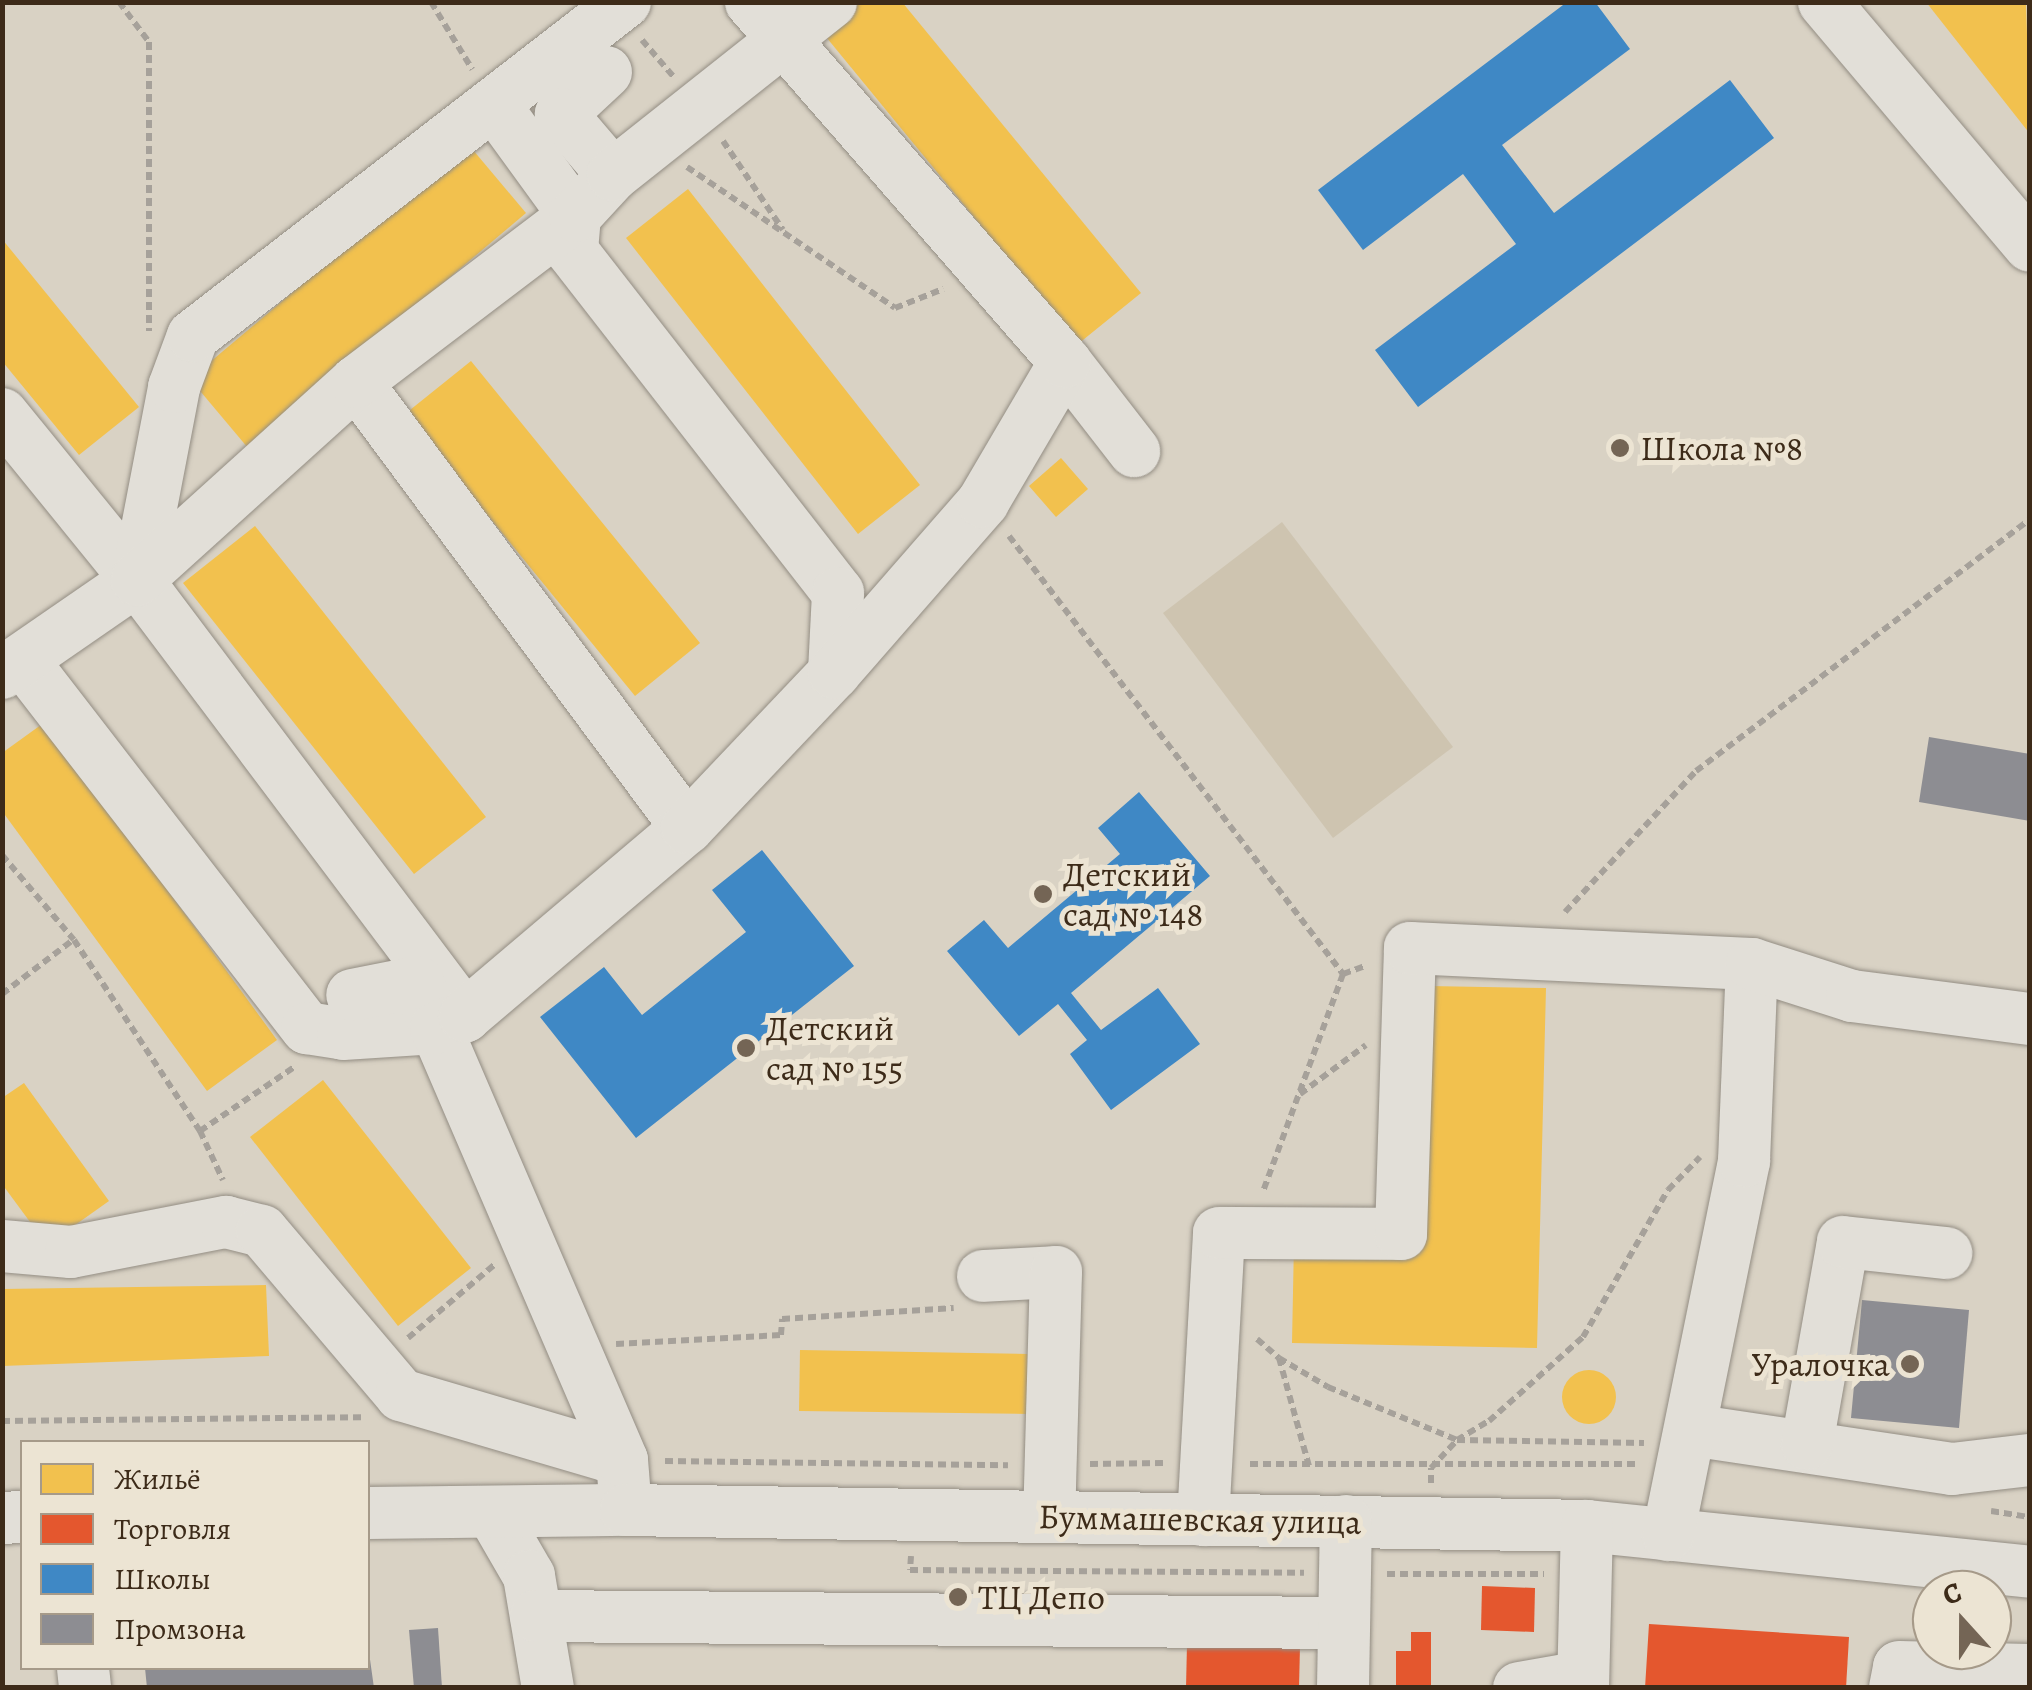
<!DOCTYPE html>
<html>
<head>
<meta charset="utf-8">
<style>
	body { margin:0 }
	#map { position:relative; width:2032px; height:1690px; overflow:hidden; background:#d9d2c4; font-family:Alegreya,serif }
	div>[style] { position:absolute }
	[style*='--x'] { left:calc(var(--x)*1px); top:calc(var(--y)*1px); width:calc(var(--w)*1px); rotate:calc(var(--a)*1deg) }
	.green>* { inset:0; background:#cec4b0 }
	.homes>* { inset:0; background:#f2c14e }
	.round { border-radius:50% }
	.shops>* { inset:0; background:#e4572e }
	.schools>* { inset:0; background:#3f88c5 }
	.industry>* { inset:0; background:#8d8d92 }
	.path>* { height:6px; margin-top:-3px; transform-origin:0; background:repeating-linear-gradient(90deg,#a6a19a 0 8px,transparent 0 13px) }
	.roads { filter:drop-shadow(0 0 2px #938d83) drop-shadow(0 0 2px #938d83) }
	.minor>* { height:52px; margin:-26px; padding:0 26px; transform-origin:26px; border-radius:26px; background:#e2dfd8 }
	.dots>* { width:28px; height:28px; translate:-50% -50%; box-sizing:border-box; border:5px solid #ece4d3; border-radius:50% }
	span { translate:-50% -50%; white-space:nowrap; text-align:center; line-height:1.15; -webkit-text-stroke:10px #ece4d3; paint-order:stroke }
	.poi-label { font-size:35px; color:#3d2b19 }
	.left { translate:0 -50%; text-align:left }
	.right { translate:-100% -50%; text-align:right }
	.street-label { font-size:35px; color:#3d2b19 }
	.frame { position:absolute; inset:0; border:5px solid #3d2b19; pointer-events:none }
	.legend { position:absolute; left:20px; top:1440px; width:350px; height:230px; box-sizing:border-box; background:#ece4d3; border:2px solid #a69a89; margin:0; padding:12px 18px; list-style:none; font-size:30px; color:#3d2b19 }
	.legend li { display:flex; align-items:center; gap:20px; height:50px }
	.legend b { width:50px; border:2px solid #a69a89 }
	.north { position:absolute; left:1912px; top:1570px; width:100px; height:100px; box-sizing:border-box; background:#ece4d3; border:2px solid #a69a89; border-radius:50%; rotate:339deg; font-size:28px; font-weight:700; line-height:40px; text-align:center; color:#3d2b19 }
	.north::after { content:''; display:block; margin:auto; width:35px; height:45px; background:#746555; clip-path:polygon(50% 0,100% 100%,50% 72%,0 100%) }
</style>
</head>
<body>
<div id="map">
	<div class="green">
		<div style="clip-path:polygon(1282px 522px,1453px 747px,1333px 838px,1163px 613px)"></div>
	</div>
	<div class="homes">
		<div style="clip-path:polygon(857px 2px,902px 2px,1141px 293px,1078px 344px,822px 32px)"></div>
		<div style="clip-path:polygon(1926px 2px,2026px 2px,2030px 134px)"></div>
		<div style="clip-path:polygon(468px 144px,526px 213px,248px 448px,190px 379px)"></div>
		<div style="clip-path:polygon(688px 189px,920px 485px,858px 534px,626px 238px)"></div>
		<div style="clip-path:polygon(2px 239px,139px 407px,79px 455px,2px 361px)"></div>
		<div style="clip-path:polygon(471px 361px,700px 643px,635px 696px,405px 414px)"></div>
		<div style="clip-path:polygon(1061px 458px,1088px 489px,1056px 517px,1029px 486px)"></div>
		<div style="clip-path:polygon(255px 526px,486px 817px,414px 874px,183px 583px)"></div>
		<div style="clip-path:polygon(45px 722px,277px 1040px,207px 1091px,2px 811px,2px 753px)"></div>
		<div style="clip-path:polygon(1428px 986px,1546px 988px,1537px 1348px,1292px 1343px,1294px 1241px,1422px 1244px)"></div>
		<div style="clip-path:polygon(323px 1080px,471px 1268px,398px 1326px,250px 1137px)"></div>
		<div style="clip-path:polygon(24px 1083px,109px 1201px,47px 1245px,2px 1184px,2px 1098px)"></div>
		<div style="clip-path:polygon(266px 1285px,269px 1356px,2px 1366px,2px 1289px)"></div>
		<div style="clip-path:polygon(800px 1350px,1029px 1354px,1029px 1414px,799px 1411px)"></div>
		<div class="round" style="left:1562px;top:1370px;width:54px;height:54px"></div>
	</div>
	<div class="shops">
		<div style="clip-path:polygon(1482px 1586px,1535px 1588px,1534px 1632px,1481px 1630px)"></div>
		<div style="clip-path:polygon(1649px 1624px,1849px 1637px,1846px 1688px,1645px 1688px)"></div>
		<div style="clip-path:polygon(1411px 1632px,1431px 1632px,1431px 1688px,1396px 1688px,1396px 1651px,1411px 1651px)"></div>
		<div style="clip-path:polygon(1187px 1644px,1300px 1646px,1299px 1688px,1186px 1688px)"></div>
	</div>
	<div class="schools">
		<div style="clip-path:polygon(1567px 2px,1595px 2px,1630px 49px,1502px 145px,1554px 213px,1730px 80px,1774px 138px,1418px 407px,1375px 350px,1516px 244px,1463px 174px,1363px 250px,1318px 190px)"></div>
		<div style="clip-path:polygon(1139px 792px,1210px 876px,1071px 993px,1101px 1030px,1158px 988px,1200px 1044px,1111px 1110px,1070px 1054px,1087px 1040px,1058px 1004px,1019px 1036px,947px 951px,984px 920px,1008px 948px,1120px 854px,1098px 828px)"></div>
		<div style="clip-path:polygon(762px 850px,854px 966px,636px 1138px,540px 1017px,604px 967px,642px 1015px,746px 932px,712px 890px)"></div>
	</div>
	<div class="industry">
		<div style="clip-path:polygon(1929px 737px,2030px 754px,2030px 821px,1919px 802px)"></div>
		<div style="clip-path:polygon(1862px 1300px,1969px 1310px,1959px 1428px,1851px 1418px)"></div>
		<div style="clip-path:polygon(438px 1628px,442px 1688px,414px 1688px,409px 1630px)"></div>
		<div style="clip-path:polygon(368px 1645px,374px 1688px,147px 1688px,145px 1668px,368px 1668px)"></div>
	</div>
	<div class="path">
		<div style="--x:119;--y:2;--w:50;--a:53.1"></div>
		<div style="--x:149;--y:42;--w:289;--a:90"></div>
		<div style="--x:431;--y:2;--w:79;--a:58.5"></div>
		<div style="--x:642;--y:40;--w:48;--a:49.3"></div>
		<div style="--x:723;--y:141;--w:107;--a:56"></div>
		<div style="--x:687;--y:167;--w:251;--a:34.1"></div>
		<div style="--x:895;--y:308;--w:52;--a:-21.6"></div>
		<div style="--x:1009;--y:536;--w:551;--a:52.67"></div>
		<div style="--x:1343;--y:974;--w:231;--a:110.2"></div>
		<div style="--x:2;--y:855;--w:111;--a:49.7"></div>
		<div style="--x:74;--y:940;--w:229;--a:56.6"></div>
		<div style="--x:200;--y:1131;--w:54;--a:64.9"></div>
		<div style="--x:1565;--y:912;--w:192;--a:-47.1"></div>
		<div style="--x:1696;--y:771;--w:418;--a:-37"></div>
		<div style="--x:1343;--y:974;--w:23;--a:-20"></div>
		<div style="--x:2;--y:994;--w:89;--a:-37.3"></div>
		<div style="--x:1300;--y:1094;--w:82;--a:-36.6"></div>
		<div style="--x:200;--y:1131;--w:114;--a:-34.2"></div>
		<div style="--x:408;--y:1338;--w:113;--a:-40.3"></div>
		<div style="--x:1257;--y:1339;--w:29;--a:41"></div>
		<div style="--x:1279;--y:1358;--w:112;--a:74.5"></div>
		<div style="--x:616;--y:1344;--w:165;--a:-3.1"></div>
		<div style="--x:781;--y:1335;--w:16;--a:-86"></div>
		<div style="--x:782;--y:1319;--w:172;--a:-3.7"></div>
		<div style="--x:1279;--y:1358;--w:57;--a:30.6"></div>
		<div style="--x:1328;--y:1387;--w:139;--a:22.3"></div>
		<div style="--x:1457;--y:1440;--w:187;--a:0.9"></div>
		<div style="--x:2;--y:1421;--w:361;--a:-0.6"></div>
		<div style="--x:665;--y:1461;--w:343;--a:0.7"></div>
		<div style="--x:1090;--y:1464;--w:73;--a:-0.8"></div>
		<div style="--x:1250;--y:1464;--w:387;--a:0"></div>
		<div style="--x:1431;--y:1483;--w:15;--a:-90"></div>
		<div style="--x:1431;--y:1468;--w:38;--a:-47"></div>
		<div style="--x:1457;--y:1440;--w:37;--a:-31"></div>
		<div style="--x:1489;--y:1421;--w:126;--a:-41.8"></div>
		<div style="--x:1583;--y:1337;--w:170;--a:-60"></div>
		<div style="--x:1668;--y:1190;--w:46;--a:-45.9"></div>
		<div style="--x:1991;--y:1511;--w:39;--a:9"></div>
		<div style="--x:911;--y:1556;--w:14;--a:94"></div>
		<div style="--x:910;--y:1570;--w:394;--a:0.4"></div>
		<div style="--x:1387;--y:1574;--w:157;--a:0"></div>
	</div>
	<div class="roads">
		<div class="minor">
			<div style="--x:1824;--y:2;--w:319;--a:49.8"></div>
			<div style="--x:606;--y:72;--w:62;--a:137"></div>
			<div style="--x:561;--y:114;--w:80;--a:49.6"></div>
			<div style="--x:495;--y:106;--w:136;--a:54"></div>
			<div style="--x:575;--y:216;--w:35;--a:95"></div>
			<div style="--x:572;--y:251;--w:433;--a:52.1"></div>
			<div style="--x:838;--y:593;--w:80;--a:92.9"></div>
			<div style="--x:1065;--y:362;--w:113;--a:52.2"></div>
			<div style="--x:356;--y:382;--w:555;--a:53.42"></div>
			<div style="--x:2;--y:414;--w:214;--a:50.9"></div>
			<div style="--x:137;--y:580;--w:546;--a:53.05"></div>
			<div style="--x:137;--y:580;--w:197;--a:-79.1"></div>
			<div style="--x:174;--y:387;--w:54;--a:-69.6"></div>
			<div style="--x:193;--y:336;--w:546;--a:-37.71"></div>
			<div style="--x:23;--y:661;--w:464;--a:52.3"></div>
			<div style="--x:307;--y:1028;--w:36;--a:9"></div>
			<div style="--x:343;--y:1034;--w:93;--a:-3.7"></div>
			<div style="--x:436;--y:1028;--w:49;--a:-111.4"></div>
			<div style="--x:418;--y:982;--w:67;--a:168.9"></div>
			<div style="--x:2;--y:673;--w:164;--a:-34.6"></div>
			<div style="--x:137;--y:580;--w:295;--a:-42.1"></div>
			<div style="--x:356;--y:382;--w:275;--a:-37.2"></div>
			<div style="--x:575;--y:216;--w:56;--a:-47.2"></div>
			<div style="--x:613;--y:175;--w:278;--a:-38.4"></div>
			<div style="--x:2;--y:1246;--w:69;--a:5"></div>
			<div style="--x:71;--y:1252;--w:158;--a:-11"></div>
			<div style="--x:226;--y:1222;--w:37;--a:14"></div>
			<div style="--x:262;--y:1231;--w:215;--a:49.7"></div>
			<div style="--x:401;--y:1395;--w:230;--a:16.4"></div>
			<div style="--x:983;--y:1276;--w:73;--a:-3.1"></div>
			<div style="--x:1056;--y:1272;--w:245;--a:91.6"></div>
			<div style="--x:1691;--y:1430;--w:264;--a:8.5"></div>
			<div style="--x:1952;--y:1469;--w:79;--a:-6.6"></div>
			<div style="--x:1807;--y:1444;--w:205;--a:-79.9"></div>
			<div style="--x:1843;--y:1242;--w:104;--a:6.1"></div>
			<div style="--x:626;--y:1510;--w:50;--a:-94.6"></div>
			<div style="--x:622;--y:1460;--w:470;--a:-113.3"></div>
			<div style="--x:436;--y:1028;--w:31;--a:-22"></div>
			<div style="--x:465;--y:1016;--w:291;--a:-40.3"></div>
			<div style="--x:687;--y:828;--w:214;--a:-46.5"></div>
			<div style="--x:834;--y:673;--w:227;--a:-48.9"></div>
			<div style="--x:983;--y:502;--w:162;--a:-59.6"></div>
			<div style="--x:1065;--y:362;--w:478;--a:-131.1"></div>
			<div style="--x:492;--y:1512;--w:74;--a:60"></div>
			<div style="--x:529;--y:1576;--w:114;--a:80.4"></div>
			<div style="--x:368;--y:1513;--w:258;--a:-0.7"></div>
			<div style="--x:626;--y:1510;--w:961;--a:0.95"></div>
			<div style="--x:1587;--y:1526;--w:445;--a:5.9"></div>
			<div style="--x:2;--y:1518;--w:20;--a:-3"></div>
			<div style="--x:1203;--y:1520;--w:287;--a:-86.8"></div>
			<div style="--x:1219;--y:1233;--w:182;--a:0.3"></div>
			<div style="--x:1401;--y:1234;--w:286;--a:-88.2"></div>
			<div style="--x:1410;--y:948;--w:342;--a:2.7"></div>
			<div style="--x:1668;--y:1535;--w:382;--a:-78.5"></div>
			<div style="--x:1744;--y:1161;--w:197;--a:-87.7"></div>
			<div style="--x:1752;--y:964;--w:105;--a:17.7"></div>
			<div style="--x:1852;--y:996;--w:179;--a:7.4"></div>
			<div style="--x:536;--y:1616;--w:808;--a:0.5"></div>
			<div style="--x:83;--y:1668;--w:20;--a:84"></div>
			<div style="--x:1343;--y:1688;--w:167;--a:-89"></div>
			<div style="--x:1519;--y:1688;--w:65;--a:-9.8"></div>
			<div style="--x:1583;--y:1688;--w:162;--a:-88.6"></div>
			<div style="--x:1895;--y:1688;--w:21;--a:-79"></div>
			<div style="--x:1899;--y:1667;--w:131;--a:1.3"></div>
		</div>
	</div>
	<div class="dots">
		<div style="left:1620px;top:448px;background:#746555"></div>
		<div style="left:1043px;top:894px;background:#746555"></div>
		<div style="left:746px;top:1048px;background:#746555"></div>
		<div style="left:1910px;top:1364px;background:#746555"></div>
		<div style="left:958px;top:1597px;background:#746555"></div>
	</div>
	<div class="poi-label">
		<span class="left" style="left:1640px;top:448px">Школа №8</span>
		<span class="left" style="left:1063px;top:894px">Детский<br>сад № 148</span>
		<span class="left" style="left:766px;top:1048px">Детский<br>сад № 155</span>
		<span class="right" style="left:1890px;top:1364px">Уралочка</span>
		<span class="left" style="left:978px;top:1597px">ТЦ Депо</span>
	</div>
	<div class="street-label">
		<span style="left:1200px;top:1519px;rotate:1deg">Буммашевская улица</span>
	</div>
	<div class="frame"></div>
	<ul class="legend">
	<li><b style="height:28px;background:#f2c14e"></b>Жильё</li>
	<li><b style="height:28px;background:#e4572e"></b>Торговля</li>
	<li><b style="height:28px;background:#3f88c5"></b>Школы</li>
	<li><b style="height:28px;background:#8d8d92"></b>Промзона</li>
	</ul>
	<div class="north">С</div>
</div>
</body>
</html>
